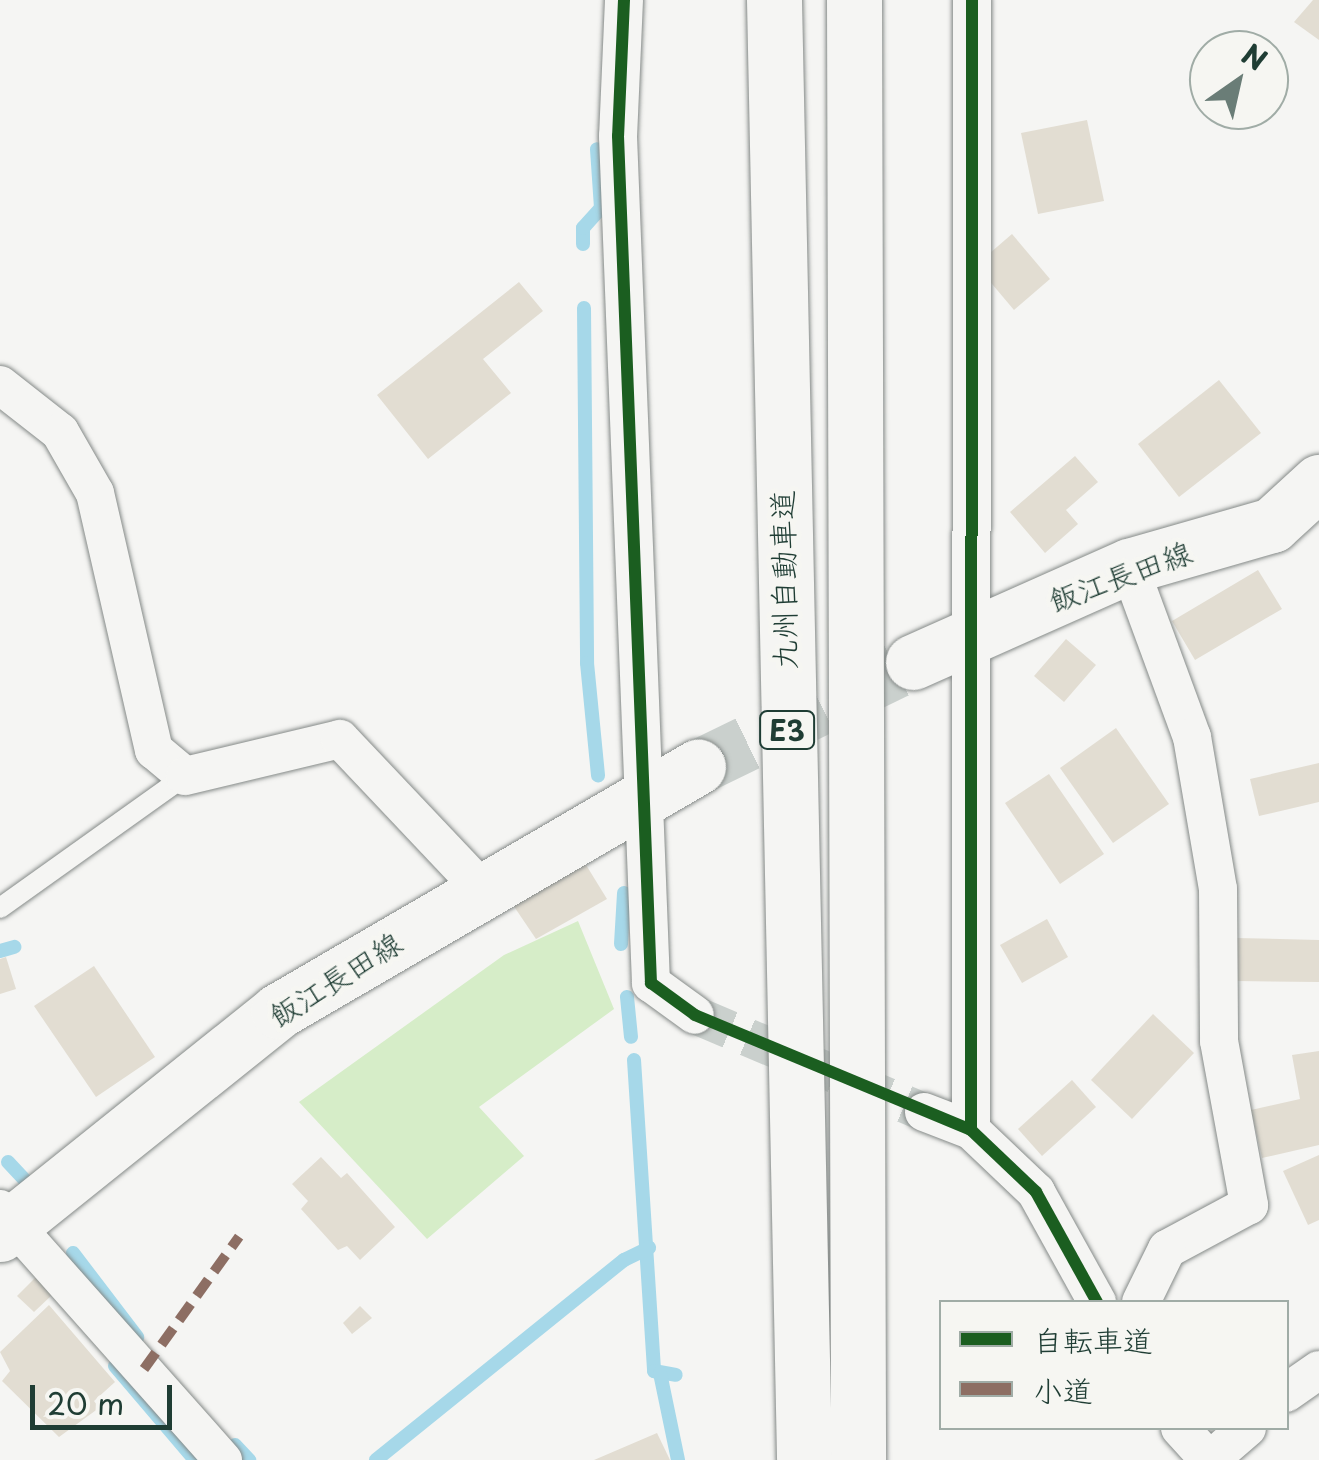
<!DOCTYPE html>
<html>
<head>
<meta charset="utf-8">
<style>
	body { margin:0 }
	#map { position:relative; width:1319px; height:1460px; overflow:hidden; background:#f5f5f3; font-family:"Playpen Sans","Klee One",sans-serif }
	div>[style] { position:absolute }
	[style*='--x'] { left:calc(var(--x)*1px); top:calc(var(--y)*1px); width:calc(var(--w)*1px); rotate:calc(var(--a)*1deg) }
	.green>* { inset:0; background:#d6edc8 }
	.stream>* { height:14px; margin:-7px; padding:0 7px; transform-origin:7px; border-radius:7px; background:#a6d8e9 }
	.building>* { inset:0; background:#e2ddd2 }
	.street-tunnel>* { height:38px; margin-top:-19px; transform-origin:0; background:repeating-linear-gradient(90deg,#cad0cd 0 38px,transparent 0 57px) }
	.secondary-tunnel>* { height:55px; margin-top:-27.5px; transform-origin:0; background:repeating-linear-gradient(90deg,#cad0cd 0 55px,transparent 0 83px) }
	.roads { filter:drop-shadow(0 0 2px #858a88) drop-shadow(0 0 2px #858a88) }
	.lane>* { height:20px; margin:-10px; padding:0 10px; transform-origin:10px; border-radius:10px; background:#f5f5f3 }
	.street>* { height:38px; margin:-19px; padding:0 19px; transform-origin:19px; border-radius:19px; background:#f5f5f3 }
	.secondary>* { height:55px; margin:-27.5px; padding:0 27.5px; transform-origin:27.5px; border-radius:27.5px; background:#f5f5f3 }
	.highway>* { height:55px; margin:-27.5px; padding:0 27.5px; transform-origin:27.5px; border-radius:27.5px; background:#f5f5f3 }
	.quiet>* { height:10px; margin-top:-5px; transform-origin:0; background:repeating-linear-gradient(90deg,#8d6e63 0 20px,transparent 0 30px) }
	.cycleway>* { height:12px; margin:-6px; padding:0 6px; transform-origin:6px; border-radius:6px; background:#1b5e20 }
	span { translate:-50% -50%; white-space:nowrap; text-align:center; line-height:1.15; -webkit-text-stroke:10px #f6f6f2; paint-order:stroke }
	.shield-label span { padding:2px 8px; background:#f6f6f2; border:2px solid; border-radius:8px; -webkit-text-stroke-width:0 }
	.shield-label { font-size:28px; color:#1f3d34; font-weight:700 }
	.street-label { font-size:30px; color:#1f3d34 }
	.legend { position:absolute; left:939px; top:1300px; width:350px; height:130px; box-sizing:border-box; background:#f6f6f2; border:2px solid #a0aca6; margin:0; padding:12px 18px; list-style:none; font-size:30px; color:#1f3d34 }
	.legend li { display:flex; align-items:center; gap:20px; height:50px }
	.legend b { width:50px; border:2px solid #a0aca6 }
	.north { position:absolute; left:1189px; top:30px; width:100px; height:100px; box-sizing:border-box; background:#f6f6f2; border:2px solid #a0aca6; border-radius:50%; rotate:34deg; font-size:28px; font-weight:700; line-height:40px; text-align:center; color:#1f3d34 }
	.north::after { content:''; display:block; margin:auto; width:35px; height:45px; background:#6a7d77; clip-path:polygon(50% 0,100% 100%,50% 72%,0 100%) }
	.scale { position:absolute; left:30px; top:1385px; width:142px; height:45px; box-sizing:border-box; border:5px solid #1f3d34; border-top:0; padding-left:12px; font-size:30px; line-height:35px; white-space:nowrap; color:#1f3d34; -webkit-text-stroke:8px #f6f6f2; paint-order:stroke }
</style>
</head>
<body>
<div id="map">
	<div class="green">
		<div style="clip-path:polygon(578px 921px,614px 1009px,479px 1107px,524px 1156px,427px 1239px,299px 1102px,504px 955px)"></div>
	</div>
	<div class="stream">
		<div style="--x:583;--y:244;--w:16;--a:-90"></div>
		<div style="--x:583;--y:228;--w:27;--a:-48"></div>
		<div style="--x:601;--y:208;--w:59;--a:-93.9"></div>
		<div style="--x:584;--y:308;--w:355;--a:89.5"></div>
		<div style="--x:587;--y:663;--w:113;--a:84.4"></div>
		<div style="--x:621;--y:944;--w:51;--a:-86.6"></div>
		<div style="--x:0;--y:951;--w:15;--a:-16"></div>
		<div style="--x:627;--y:997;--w:40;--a:84.3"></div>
		<div style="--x:634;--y:1060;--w:312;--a:86.3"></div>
		<div style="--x:654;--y:1371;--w:22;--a:10"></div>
		<div style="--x:8;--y:1162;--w:25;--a:47"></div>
		<div style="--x:73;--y:1253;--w:106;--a:52.7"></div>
		<div style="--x:115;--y:1366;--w:123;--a:49.6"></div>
		<div style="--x:660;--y:1373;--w:89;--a:78.3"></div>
		<div style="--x:235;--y:1445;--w:21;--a:47"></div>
		<div style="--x:376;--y:1460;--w:319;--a:-38.9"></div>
		<div style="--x:624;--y:1260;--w:28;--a:-26"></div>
	</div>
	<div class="building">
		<div style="clip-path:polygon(1313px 0,1319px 0,1319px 40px,1294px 22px)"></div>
		<div style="clip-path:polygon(1087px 120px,1104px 201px,1038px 214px,1021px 133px)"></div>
		<div style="clip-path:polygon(1012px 234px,1050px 279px,1014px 310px,976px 265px)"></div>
		<div style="clip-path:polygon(519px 282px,543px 311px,483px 359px,511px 393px,428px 459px,377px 395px)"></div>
		<div style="clip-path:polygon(1219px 380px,1261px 433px,1179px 497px,1138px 444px)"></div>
		<div style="clip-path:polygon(1075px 456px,1098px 482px,1066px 510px,1078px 524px,1045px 553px,1010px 512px)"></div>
		<div style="clip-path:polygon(1258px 570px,1282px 609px,1195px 660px,1172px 621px)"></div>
		<div style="clip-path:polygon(1066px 639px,1096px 665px,1064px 702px,1034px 676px)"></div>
		<div style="clip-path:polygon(1116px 728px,1169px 804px,1113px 843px,1060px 768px)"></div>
		<div style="clip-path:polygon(1319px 763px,1319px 802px,1259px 816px,1250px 779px)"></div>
		<div style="clip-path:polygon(1049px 774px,1104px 854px,1060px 884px,1005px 803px)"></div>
		<div style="clip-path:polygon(583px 860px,607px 899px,536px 939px,511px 902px)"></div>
		<div style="clip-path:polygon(1047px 919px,1068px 957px,1022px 983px,1000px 945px)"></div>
		<div style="clip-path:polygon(1236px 938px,1319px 940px,1319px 982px,1236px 981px)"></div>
		<div style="clip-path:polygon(6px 957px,16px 989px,0 994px,0 959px)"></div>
		<div style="clip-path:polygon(94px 966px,155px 1057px,96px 1097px,34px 1006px)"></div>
		<div style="clip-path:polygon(1153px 1014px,1194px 1053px,1132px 1119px,1091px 1080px)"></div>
		<div style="clip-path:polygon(1319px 1051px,1319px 1145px,1262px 1158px,1251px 1110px,1300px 1099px,1292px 1055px)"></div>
		<div style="clip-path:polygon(1072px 1080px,1096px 1107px,1042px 1156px,1018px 1129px)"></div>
		<div style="clip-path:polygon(1319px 1155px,1319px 1220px,1308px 1225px,1283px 1171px)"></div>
		<div style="clip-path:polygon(321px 1157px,341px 1178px,347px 1173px,395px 1227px,360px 1260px,347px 1246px,338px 1250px,301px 1209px,308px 1201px,292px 1184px)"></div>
		<div style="clip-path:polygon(36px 1277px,52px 1295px,34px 1312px,17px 1296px)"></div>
		<div style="clip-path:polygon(49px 1305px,115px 1382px,94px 1401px,99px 1408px,59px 1437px,2px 1381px,10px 1371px,0 1352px)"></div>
		<div style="clip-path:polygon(360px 1306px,372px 1318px,352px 1334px,343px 1323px)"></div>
		<div style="clip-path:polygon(657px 1433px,670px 1460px,594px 1460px)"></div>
	</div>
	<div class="street-tunnel">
		<div style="--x:695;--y:1015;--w:249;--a:23"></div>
	</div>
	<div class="secondary-tunnel">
		<div style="--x:698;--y:767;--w:239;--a:-26"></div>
	</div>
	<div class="roads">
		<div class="lane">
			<div style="--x:0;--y:908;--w:227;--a:-35.5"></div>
		</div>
		<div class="street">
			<div style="--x:624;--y:0;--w:136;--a:92.5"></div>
			<div style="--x:618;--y:136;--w:848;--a:87.77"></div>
			<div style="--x:651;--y:983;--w:54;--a:36"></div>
			<div style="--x:0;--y:385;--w:76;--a:38.1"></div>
			<div style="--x:60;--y:432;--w:70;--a:60.2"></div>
			<div style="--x:95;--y:493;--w:264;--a:77.1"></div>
			<div style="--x:154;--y:750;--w:40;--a:40"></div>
			<div style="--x:185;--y:776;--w:159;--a:-13.4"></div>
			<div style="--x:340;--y:739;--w:207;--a:46.6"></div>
			<div style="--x:1129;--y:566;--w:182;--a:69.8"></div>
			<div style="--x:1192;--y:737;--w:154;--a:80.3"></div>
			<div style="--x:1218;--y:889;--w:152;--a:89.6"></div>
			<div style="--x:1219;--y:1041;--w:167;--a:79.6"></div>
			<div style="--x:1249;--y:1205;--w:93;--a:151.8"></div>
			<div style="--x:1167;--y:1249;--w:59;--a:116.1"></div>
			<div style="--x:924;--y:1112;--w:50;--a:21"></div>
			<div style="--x:971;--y:1130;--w:90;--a:43.6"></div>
			<div style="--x:1036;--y:1192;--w:126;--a:61"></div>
			<div style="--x:971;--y:1130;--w:1130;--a:-89.95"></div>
			<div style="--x:0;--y:1209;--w:336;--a:48.4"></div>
			<div style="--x:1286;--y:1393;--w:40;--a:-34.9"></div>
			<div style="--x:1180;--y:1428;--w:43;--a:47.8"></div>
			<div style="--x:1210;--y:1460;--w:49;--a:-40.9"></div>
		</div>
		<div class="secondary">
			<div style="--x:913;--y:662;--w:236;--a:-24"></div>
			<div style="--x:1129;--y:566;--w:149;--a:-16"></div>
			<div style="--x:1272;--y:525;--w:64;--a:-42.5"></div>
			<div style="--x:0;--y:1234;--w:356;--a:-38.7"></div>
			<div style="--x:278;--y:1011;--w:486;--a:-30.2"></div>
		</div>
		<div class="highway">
			<div style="--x:774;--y:0;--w:1460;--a:88.82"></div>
			<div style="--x:854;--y:0;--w:1460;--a:89.84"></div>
		</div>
	</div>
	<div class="quiet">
		<div style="--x:144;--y:1369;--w:163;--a:-54.3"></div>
	</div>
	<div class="cycleway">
		<div style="--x:624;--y:0;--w:136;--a:92.5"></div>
		<div style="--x:618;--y:136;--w:848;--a:87.77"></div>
		<div style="--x:651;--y:983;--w:54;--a:36"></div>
		<div style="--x:695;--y:1015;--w:299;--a:22.6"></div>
		<div style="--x:971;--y:1130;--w:90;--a:43.6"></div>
		<div style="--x:1036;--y:1192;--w:126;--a:61"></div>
		<div style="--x:971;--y:1130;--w:1130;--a:-89.95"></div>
	</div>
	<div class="shield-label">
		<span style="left:787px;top:730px">E3</span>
	</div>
	<div class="street-label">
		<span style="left:1120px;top:576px;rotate:-20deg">飯江長田線</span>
		<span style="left:783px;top:580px;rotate:-91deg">九州自動車道</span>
		<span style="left:335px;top:979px;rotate:-32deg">飯江長田線</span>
	</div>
	<ul class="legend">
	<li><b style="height:12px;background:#1b5e20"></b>自転車道</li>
	<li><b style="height:12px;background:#8d6e63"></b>小道</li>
	</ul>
	<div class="north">N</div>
	<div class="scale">20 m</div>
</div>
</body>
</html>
